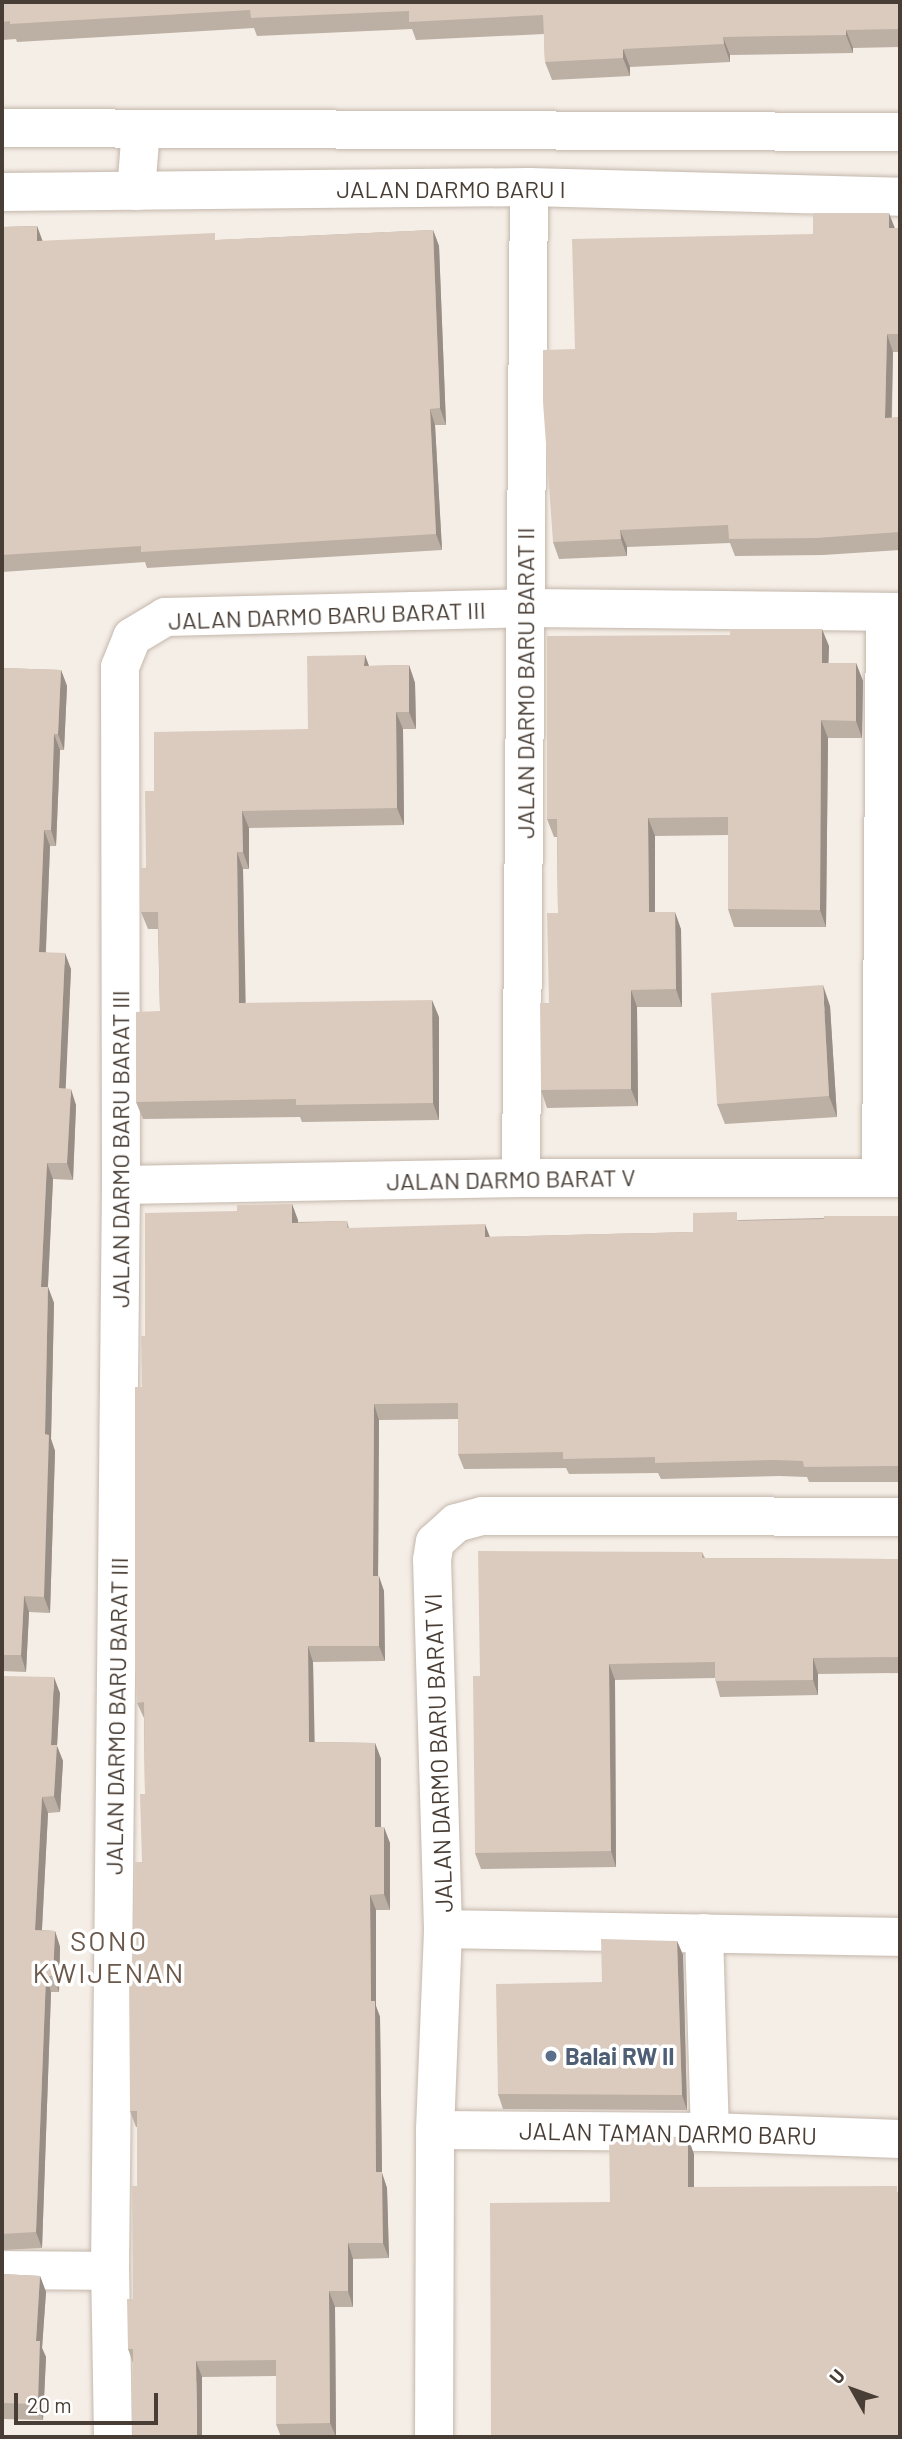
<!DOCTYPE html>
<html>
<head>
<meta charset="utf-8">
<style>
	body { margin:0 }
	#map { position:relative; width:902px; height:2439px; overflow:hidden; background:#f5eee7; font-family:Barlow,sans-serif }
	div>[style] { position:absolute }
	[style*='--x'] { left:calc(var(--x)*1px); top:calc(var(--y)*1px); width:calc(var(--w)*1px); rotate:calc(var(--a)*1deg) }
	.roads { filter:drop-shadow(0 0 2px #c4b7ab) drop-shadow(0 0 2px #c4b7ab) }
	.minor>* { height:38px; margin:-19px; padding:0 19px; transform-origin:19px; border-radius:19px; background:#fff }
	.wall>* { inset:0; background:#bcafa3 }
	.shaded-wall>* { inset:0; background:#998e85 }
	.building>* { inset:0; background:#dbcbbe }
	.dots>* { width:19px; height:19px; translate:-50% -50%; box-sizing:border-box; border:4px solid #fff; border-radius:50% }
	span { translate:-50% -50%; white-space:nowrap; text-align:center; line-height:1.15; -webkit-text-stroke:7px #fff; paint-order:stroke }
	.street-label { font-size:24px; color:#493e35 }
	.service-label { font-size:24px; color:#4e5e75; font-weight:700 }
	.left { translate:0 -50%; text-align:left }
	.quarter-label { font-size:28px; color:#6c594b; letter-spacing:2px }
	.frame { position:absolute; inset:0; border:4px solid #493e35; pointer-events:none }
	.north { position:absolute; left:818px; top:2355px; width:70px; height:70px; -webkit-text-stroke:5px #fff; paint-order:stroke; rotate:310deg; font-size:19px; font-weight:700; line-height:28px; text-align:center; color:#493e35 }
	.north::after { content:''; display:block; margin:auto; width:24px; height:32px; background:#493e35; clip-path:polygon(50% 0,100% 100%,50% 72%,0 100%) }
	.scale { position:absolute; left:14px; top:2393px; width:144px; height:32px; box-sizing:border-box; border:4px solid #493e35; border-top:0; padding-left:9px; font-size:21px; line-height:24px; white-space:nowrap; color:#493e35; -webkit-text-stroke:5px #fff; paint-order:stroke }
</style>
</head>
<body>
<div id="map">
	<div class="roads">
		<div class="minor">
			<div style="--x:2;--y:128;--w:898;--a:0.26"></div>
			<div style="--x:136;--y:191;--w:62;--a:-85.4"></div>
			<div style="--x:2;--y:192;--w:527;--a:-0.54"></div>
			<div style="--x:529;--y:187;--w:371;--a:1.5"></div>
			<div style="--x:521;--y:1178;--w:991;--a:-89.54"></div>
			<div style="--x:881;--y:1178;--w:566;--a:-89.6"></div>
			<div style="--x:121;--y:1185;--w:400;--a:-1"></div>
			<div style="--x:521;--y:1178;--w:379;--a:0"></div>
			<div style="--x:443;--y:1929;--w:457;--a:1"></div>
			<div style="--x:704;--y:1933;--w:199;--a:88.3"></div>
			<div style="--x:435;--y:2130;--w:275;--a:0.4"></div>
			<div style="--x:710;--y:2132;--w:190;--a:2.1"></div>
			<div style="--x:2;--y:2270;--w:108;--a:0.5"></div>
			<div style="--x:113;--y:2437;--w:166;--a:-91"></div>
			<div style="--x:110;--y:2271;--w:1086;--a:-89.42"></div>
			<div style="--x:121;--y:1185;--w:518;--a:-90.11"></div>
			<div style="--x:120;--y:667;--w:32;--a:-68"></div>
			<div style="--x:132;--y:637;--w:39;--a:-31"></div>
			<div style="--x:165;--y:617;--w:361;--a:-1.4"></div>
			<div style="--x:526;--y:608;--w:374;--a:0.6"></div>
			<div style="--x:434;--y:2437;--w:307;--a:-89.8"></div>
			<div style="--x:435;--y:2130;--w:201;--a:-87.7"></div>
			<div style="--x:443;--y:1929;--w:369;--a:-91.7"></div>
			<div style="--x:432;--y:1560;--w:18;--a:-81"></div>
			<div style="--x:435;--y:1542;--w:28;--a:-42"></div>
			<div style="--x:456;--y:1523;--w:27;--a:-15"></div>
			<div style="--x:482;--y:1516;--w:418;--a:0.1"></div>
		</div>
	</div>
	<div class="wall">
		<div style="clip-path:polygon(2px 2px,900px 2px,900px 47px,853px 48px,853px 53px,730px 55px,730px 62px,630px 67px,630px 76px,552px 80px,545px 62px,544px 34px,416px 40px,412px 29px,257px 36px,254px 28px,17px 42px,16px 39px,2px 40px)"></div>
		<div style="clip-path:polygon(37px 226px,42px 241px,217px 240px,433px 230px,439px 246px,446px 425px,435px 425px,442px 550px,147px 568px,145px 562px,2px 572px,2px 227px)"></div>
		<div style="clip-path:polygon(900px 228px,900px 352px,893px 352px,892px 418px,900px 417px,900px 550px,823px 555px,735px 556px,730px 543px,627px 547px,627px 556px,559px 559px,553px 542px,575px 349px,813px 234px)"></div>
		<div style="clip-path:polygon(730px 635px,829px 646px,828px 663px,856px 663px,863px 681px,862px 738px,828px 738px,826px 927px,734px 927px,728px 909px,728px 835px,655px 836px,655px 912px,681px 929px,682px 1007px,637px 1007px,638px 1106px,547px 1108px,541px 1090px,558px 913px,557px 837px,554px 837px,547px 819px)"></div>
		<div style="clip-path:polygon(365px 655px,369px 666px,409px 665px,415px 683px,416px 729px,403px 729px,404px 825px,249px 828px,249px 869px,243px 869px,245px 1003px,439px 1017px,439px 1120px,302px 1122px,300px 1117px,143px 1119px,136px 1102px,160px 1011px,158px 929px,148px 929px,141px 912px,154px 791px,308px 729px)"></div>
		<div style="clip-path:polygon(2px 668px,61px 670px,67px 686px,64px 750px,60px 750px,56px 846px,50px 846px,46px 952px,71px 969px,65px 1089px,76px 1105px,73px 1180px,53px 1179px,48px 1287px,54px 1303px,51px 1439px,55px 1451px,50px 1613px,29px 1612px,26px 1672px,2px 1671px)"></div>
		<div style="clip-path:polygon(830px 1006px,837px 1117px,725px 1124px,717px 1104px)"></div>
		<div style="clip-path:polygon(292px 1204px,298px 1222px,347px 1221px,349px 1228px,489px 1237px,693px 1232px,739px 1220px,900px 1216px,900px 1482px,809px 1482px,807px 1477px,779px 1476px,661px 1479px,658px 1473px,569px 1474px,566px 1468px,464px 1469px,458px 1454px,458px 1419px,379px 1420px,378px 1576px,384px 1591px,385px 1661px,313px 1662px,314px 1742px,375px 1743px,381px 1759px,381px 1827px,390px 1843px,390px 1910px,376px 1910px,376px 2006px,380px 2017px,382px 2173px,387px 2188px,389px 2258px,353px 2259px,353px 2307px,335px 2307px,336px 2437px,281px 2437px,276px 2424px,276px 2376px,202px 2377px,133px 2437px,133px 2363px,128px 2349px,133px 2299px,137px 2186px,137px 2127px,136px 2127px,130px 2111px,133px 1973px,142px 1862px,145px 1794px,144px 1718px,137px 1703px,142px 1387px,145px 1336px,237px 1211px)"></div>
		<div style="clip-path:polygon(702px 1552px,705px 1558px,900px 1559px,900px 1673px,818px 1674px,818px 1695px,720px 1697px,715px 1678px,615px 1680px,616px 1867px,481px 1869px,475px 1853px,480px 1676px)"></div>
		<div style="clip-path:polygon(2px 1676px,60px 1693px,57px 1746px,63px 1761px,60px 1812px,48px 1813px,42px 1930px,55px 1931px,60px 1947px,59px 1992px,51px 1992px,42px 2248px,2px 2250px)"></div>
		<div style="clip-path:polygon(677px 1941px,683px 1955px,687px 2110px,503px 2109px,498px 2094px,602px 1982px)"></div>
		<div style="clip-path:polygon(2px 2274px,40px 2276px,46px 2292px,42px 2348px,46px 2357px,43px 2420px,2px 2419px)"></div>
	</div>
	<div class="shaded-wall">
		<div style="clip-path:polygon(846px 30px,853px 48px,853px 53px,846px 35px)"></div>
		<div style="clip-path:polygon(723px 37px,730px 55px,730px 62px,724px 44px)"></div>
		<div style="clip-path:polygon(623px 49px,630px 67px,630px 76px,623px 58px)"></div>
		<div style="clip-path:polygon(889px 213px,896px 231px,889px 228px)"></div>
		<div style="clip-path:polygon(37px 226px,43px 242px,37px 241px)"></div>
		<div style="clip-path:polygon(433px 230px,439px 246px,446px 425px,440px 408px)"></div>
		<div style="clip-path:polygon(887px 334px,893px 352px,891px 436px,885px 418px)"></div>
		<div style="clip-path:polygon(430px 409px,435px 425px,442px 550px,436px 534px)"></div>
		<div style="clip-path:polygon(620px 530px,627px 547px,627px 556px,621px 539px)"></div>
		<div style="clip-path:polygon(822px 629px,829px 646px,828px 681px,822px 663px)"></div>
		<div style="clip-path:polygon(365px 655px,371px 672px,364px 666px)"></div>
		<div style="clip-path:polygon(856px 663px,863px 681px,862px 738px,856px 721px)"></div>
		<div style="clip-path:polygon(409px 665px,415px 683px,416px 729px,409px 712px)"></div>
		<div style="clip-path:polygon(61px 670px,67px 686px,64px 750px,58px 734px)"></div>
		<div style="clip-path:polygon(396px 712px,403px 729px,404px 825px,397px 808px)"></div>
		<div style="clip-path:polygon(821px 720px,828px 738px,826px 927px,820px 910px)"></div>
		<div style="clip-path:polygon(54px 734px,60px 750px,56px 846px,51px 830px)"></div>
		<div style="clip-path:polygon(242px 811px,249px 828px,249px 869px,243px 852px)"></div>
		<div style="clip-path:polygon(648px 818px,655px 836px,655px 930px,649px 912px)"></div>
		<div style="clip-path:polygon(44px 830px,50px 846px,45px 968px,39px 952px)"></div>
		<div style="clip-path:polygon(237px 852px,243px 869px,246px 1020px,239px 1003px)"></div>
		<div style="clip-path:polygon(675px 912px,681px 929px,682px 1007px,676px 989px)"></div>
		<div style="clip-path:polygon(65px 953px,71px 969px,65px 1104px,59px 1088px)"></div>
		<div style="clip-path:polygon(823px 985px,830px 1006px,837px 1117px,829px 1096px)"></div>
		<div style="clip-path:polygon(631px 990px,637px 1007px,638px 1106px,631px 1089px)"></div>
		<div style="clip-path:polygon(432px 1000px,439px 1017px,439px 1120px,433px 1103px)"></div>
		<div style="clip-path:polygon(71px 1089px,76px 1105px,73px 1180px,67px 1163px)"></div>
		<div style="clip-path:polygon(47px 1163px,53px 1179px,47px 1303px,41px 1287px)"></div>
		<div style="clip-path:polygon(292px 1204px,298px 1220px,298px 1238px,292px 1223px)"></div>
		<div style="clip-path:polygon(485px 1224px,491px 1240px,485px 1237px)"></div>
		<div style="clip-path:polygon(48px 1287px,54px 1303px,51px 1439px,55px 1451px,50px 1613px,44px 1597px,45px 1434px)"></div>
		<div style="clip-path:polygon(374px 1404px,379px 1420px,378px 1592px,373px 1576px)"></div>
		<div style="clip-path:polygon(379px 1576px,384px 1591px,385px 1661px,379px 1646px)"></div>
		<div style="clip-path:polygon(24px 1596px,29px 1612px,26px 1672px,21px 1655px)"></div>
		<div style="clip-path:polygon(308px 1646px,313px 1662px,315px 1758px,309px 1742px)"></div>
		<div style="clip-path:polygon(813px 1658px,818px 1674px,818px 1695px,813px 1680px)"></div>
		<div style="clip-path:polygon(609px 1664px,615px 1680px,616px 1867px,611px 1851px)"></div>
		<div style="clip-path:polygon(54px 1677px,60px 1693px,57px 1746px,63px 1761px,60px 1812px,54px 1796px,51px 1745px)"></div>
		<div style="clip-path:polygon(375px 1743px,381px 1759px,381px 1843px,375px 1827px)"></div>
		<div style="clip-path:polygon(42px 1797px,48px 1813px,41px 1946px,35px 1930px)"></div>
		<div style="clip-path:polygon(384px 1827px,390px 1843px,390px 1910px,384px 1894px)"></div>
		<div style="clip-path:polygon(370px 1895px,376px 1910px,376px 2006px,380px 2017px,382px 2173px,387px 2188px,389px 2258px,383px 2243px,376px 2172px,371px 2001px)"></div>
		<div style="clip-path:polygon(55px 1931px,60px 1947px,59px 1992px,53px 1976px)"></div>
		<div style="clip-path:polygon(677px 1941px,683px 1955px,687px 2110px,682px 2095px)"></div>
		<div style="clip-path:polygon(46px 1976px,51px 1992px,42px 2248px,36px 2232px)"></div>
		<div style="clip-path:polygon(688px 2137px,694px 2154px,694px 2204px,688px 2187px)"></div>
		<div style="clip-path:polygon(348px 2243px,353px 2259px,353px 2307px,348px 2291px)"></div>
		<div style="clip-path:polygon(40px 2276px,46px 2292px,42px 2348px,46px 2357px,43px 2420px,38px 2404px,36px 2341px)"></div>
		<div style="clip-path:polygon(329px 2291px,335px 2307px,336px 2437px,330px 2423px)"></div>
		<div style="clip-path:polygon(196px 2361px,202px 2377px,202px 2437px,197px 2437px)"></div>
	</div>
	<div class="building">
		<div style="clip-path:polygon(2px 2px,900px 2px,900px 29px,846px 30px,846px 35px,723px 37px,724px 44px,623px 49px,623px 58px,545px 62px,543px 15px,409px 22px,409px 11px,251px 18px,250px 10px,10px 24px,10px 21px,2px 22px)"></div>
		<div style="clip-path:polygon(813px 213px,889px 213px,889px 228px,900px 228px,900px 334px,887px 334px,885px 418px,900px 417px,900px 532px,816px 538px,729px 539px,728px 525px,620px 530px,621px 539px,553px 542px,543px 402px,543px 350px,575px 349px,572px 239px,813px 234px)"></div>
		<div style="clip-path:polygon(37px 226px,37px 241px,215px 233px,215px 240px,433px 230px,440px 408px,430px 409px,436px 534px,141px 552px,141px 546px,2px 555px,2px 227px)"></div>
		<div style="clip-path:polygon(730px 629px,822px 629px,822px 663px,856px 663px,856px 721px,821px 720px,820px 910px,728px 909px,728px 817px,648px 818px,649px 912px,675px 912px,676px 989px,631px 990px,631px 1089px,541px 1090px,540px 1003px,549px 1003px,547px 913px,558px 913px,557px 819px,547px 819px,547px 636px,730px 635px)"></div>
		<div style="clip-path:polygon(365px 655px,364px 666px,409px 665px,409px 712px,396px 712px,397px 808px,242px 811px,243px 852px,237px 852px,239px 1003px,432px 1000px,433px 1103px,296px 1105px,296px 1099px,136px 1102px,136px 1012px,160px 1011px,158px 912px,141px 912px,141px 868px,146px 868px,145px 791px,154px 791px,154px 732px,308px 729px,307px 656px)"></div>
		<div style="clip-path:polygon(2px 668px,61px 670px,58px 734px,54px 734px,51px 830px,44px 830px,39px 952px,65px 953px,59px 1088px,71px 1089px,67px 1163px,47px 1163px,41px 1287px,48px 1287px,45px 1434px,49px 1435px,44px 1597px,24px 1596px,21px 1655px,2px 1655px)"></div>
		<div style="clip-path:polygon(823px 985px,829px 1096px,717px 1104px,711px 993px)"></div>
		<div style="clip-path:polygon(292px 1204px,292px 1223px,347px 1221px,347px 1228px,485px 1224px,485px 1237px,693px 1232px,693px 1213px,737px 1212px,737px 1221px,824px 1219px,824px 1216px,900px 1216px,900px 1475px,900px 1466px,804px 1467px,803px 1461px,773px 1460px,655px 1463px,655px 1457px,563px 1459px,563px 1452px,458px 1454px,458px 1403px,374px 1404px,373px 1576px,379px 1576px,379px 1646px,308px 1646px,309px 1742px,375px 1743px,375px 1827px,384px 1827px,384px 1894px,370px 1895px,371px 2001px,375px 2001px,376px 2172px,382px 2172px,383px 2243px,348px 2243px,348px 2291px,329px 2291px,330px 2423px,276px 2424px,276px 2360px,196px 2361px,197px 2436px,242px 2436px,242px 2437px,133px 2437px,133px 2349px,128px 2349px,127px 2299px,133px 2299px,132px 2186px,137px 2186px,137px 2111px,130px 2111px,129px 1974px,133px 1973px,135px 1862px,142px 1862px,140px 1794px,145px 1794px,144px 1702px,137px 1703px,135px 1655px,135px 1387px,142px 1387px,141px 1336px,145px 1336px,145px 1213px,237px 1211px,237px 1205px)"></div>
		<div style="clip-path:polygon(478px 1551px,702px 1552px,702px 1558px,900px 1559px,900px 1657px,813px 1658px,813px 1680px,715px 1681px,715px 1662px,609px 1664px,611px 1851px,475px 1853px,473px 1676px,480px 1676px)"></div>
		<div style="clip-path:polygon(2px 1676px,54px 1677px,51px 1745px,57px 1745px,54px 1796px,42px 1797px,35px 1930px,55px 1931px,53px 1976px,46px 1976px,36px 2232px,2px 2234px)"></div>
		<div style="clip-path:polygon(601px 1939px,677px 1941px,682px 2095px,498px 2094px,496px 1984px,602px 1982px)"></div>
		<div style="clip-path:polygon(609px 2136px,688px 2137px,688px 2187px,897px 2186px,897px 2192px,900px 2192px,900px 2437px,491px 2437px,490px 2203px,610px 2202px)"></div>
		<div style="clip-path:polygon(2px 2274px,40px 2276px,36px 2341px,40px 2341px,38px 2404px,2px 2403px)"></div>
	</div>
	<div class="dots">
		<div style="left:551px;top:2056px;background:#5c6f8a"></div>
	</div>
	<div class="street-label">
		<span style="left:451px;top:189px">JALAN DARMO BARU I</span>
		<span style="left:327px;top:615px;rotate:-2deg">JALAN DARMO BARU BARAT III</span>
		<span style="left:525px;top:683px;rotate:-90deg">JALAN DARMO BARU BARAT II</span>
		<span style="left:120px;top:1149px;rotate:-90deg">JALAN DARMO BARU BARAT III</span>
		<span style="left:511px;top:1179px;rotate:-1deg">JALAN DARMO BARAT V</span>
		<span style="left:116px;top:1716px;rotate:-89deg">JALAN DARMO BARU BARAT III</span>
		<span style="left:438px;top:1753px;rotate:-92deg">JALAN DARMO BARU BARAT VI</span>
		<span style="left:668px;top:2133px;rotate:1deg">JALAN TAMAN DARMO BARU</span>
	</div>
	<div class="service-label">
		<span class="left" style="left:565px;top:2056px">Balai RW II</span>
	</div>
	<div class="quarter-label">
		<span style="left:109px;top:1956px">SONO<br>KWIJENAN</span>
	</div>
	<div class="frame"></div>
	<div class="north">U</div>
	<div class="scale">20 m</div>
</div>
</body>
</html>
